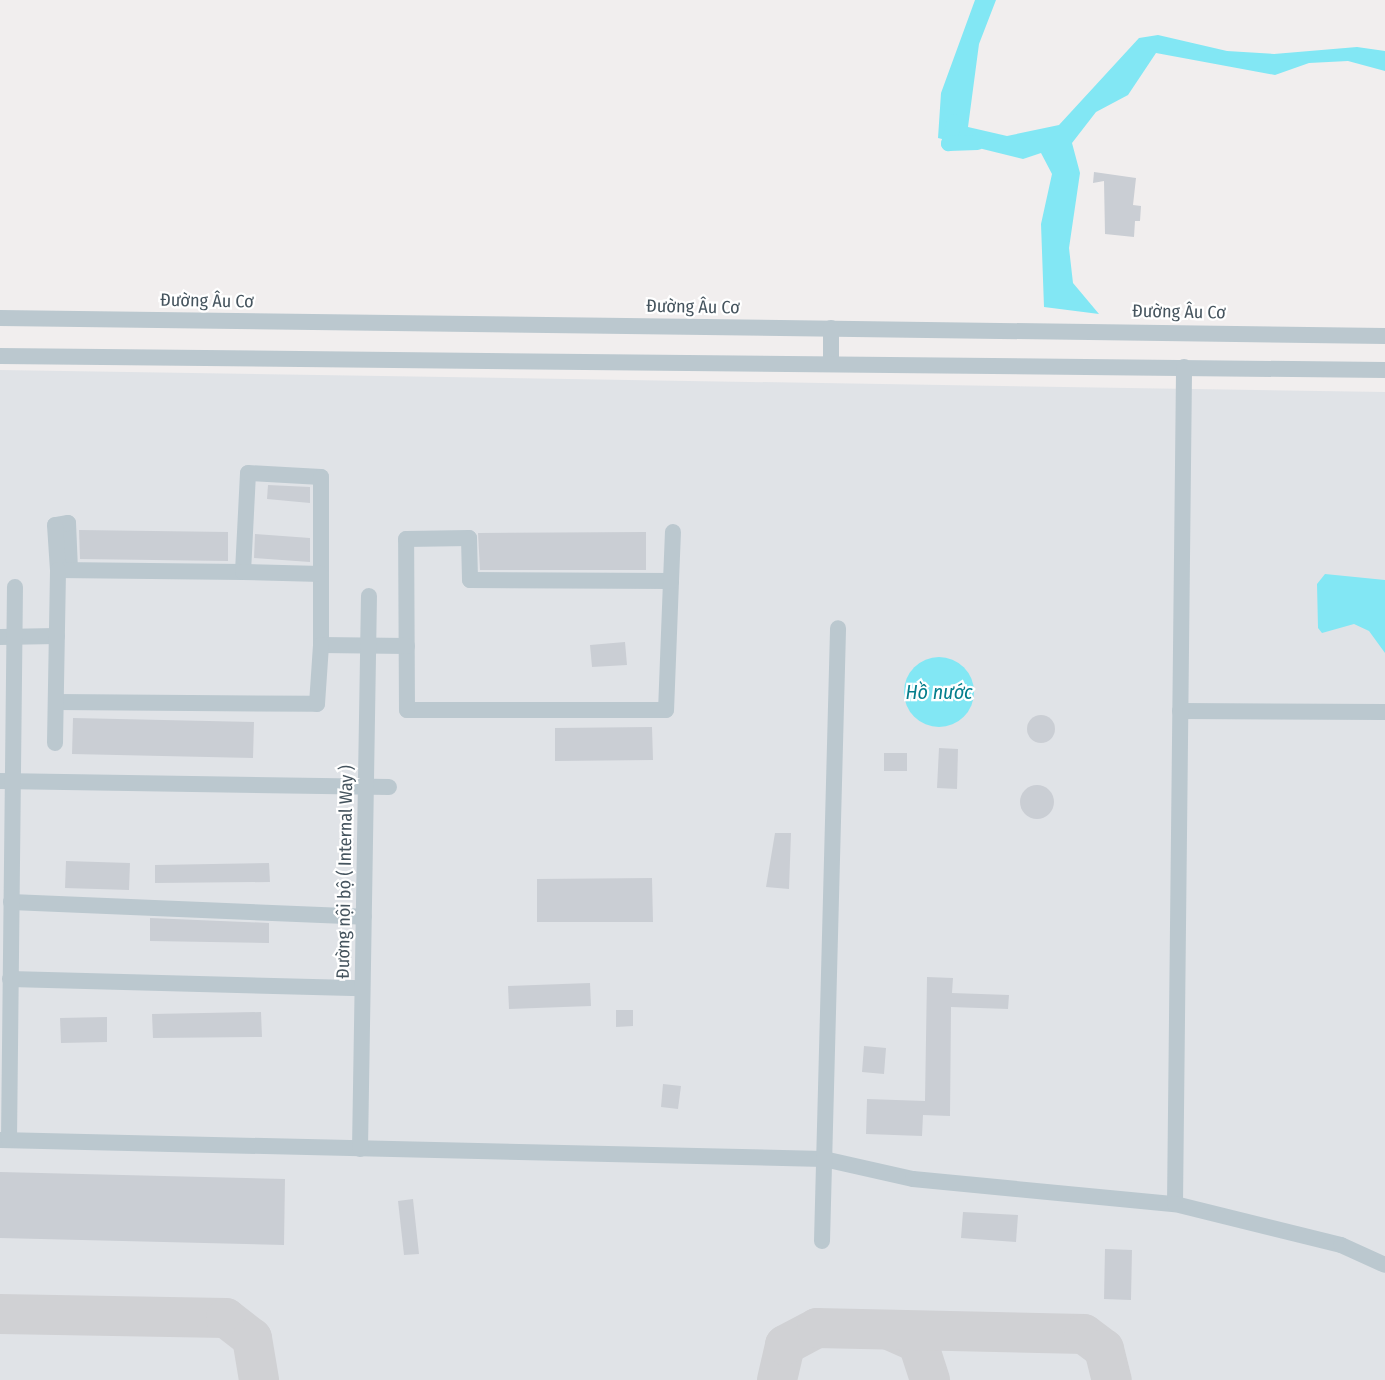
<!DOCTYPE html>
<html>
<head>
<meta charset="utf-8">
<style>
	body { margin:0 }
	#map { position:relative; width:1385px; height:1380px; overflow:hidden; background:#f1eeee; font-family:"Fira Sans Condensed",sans-serif }
	div>[style] { position:absolute }
	[style*='--x'] { left:calc(var(--x)*1px); top:calc(var(--y)*1px); width:calc(var(--w)*1px); rotate:calc(var(--a)*1deg) }
	.airport>* { inset:0; background:#e0e3e7 }
	.water>* { inset:0; background:#82e7f4 }
	.round { border-radius:50% }
	.canal>* { height:15px; margin:-7.5px; padding:0 7.5px; transform-origin:7.5px; border-radius:7.5px; background:#82e7f4 }
	.taxiway>* { height:40px; margin:-20px; padding:0 20px; transform-origin:20px; border-radius:20px; background:#d0d1d4 }
	.building>* { inset:0; background:#caced4 }
	.minor>* { height:16px; margin:-8px; padding:0 8px; transform-origin:8px; border-radius:8px; background:#bbc8cf }
	span { translate:-50% -50%; white-space:nowrap; text-align:center; line-height:1.15; -webkit-text-stroke:4.5px #fff; paint-order:stroke }
	.street-label { font-size:18px; color:#45545e }
	.water-label { font-size:20px; color:#047e8c; font-style:italic }
</style>
</head>
<body>
<div id="map">
	<div class="airport">
		<div style="clip-path:polygon(0 370px,1385px 392px,1385px 1380px,0 1380px)"></div>
	</div>
	<div class="water">
		<div style="clip-path:polygon(975px 0,996px 0,979px 44px,968px 127px,1007px 136px,1059px 125px,1139px 38px,1158px 35px,1227px 51px,1274px 54px,1357px 47px,1385px 51px,1385px 71px,1348px 61px,1309px 63px,1275px 75px,1156px 53px,1128px 95px,1096px 112px,1072px 143px,1080px 173px,1069px 248px,1073px 283px,1099px 314px,1044px 307px,1041px 224px,1052px 174px,1041px 153px,1023px 159px,938px 138px,941px 93px)"></div>
		<div style="clip-path:polygon(1325px 574px,1385px 580px,1385px 653px,1369px 631px,1354px 624px,1322px 633px,1318px 628px,1317px 584px)"></div>
		<div class="round" style="left:904px;top:657px;width:70px;height:70px"></div>
	</div>
	<div class="canal">
		<div style="--x:954;--y:121;--w:23;--a:105"></div>
		<div style="--x:948;--y:143;--w:29;--a:-2"></div>
	</div>
	<div class="taxiway">
		<div style="--x:0;--y:1314;--w:226;--a:1"></div>
		<div style="--x:226;--y:1318;--w:33;--a:38"></div>
		<div style="--x:252;--y:1338;--w:43;--a:80.5"></div>
		<div style="--x:889;--y:1330;--w:32;--a:24"></div>
		<div style="--x:918;--y:1343;--w:39;--a:72"></div>
		<div style="--x:777;--y:1380;--w:36;--a:-77"></div>
		<div style="--x:785;--y:1345;--w:36;--a:-28"></div>
		<div style="--x:817;--y:1328;--w:267;--a:1.3"></div>
		<div style="--x:1084;--y:1334;--w:25;--a:37"></div>
		<div style="--x:1104;--y:1349;--w:32;--a:76"></div>
	</div>
	<div class="building">
		<div style="clip-path:polygon(1094px 172px,1136px 178px,1133px 205px,1141px 206px,1140px 221px,1135px 221px,1134px 237px,1105px 234px,1104px 181px,1093px 183px)"></div>
		<div style="clip-path:polygon(268px 485px,310px 487px,310px 503px,267px 499px)"></div>
		<div style="clip-path:polygon(79px 530px,228px 532px,228px 561px,80px 559px)"></div>
		<div style="clip-path:polygon(646px 532px,646px 570px,480px 570px,478px 533px)"></div>
		<div style="clip-path:polygon(255px 534px,310px 538px,310px 562px,254px 558px)"></div>
		<div style="clip-path:polygon(625px 642px,627px 665px,592px 667px,590px 645px)"></div>
		<div class="round" style="left:1027px;top:715px;width:28px;height:28px"></div>
		<div style="clip-path:polygon(73px 718px,254px 722px,253px 758px,72px 754px)"></div>
		<div style="clip-path:polygon(652px 727px,653px 760px,555px 761px,555px 728px)"></div>
		<div style="clip-path:polygon(939px 748px,958px 749px,957px 789px,937px 788px)"></div>
		<div style="clip-path:polygon(884px 753px,907px 753px,907px 771px,884px 771px)"></div>
		<div class="round" style="left:1020px;top:785px;width:34px;height:34px"></div>
		<div style="clip-path:polygon(775px 833px,791px 833px,789px 889px,766px 887px)"></div>
		<div style="clip-path:polygon(66px 861px,130px 863px,129px 890px,65px 888px)"></div>
		<div style="clip-path:polygon(269px 863px,270px 882px,155px 883px,155px 865px)"></div>
		<div style="clip-path:polygon(652px 878px,653px 922px,537px 922px,537px 879px)"></div>
		<div style="clip-path:polygon(150px 918px,269px 923px,269px 943px,150px 941px)"></div>
		<div style="clip-path:polygon(927px 977px,953px 978px,952px 993px,1009px 995px,1008px 1009px,951px 1007px,950px 1116px,923px 1115px,922px 1136px,866px 1134px,867px 1099px,925px 1101px)"></div>
		<div style="clip-path:polygon(590px 983px,591px 1006px,509px 1009px,508px 986px)"></div>
		<div style="clip-path:polygon(616px 1010px,633px 1010px,633px 1026px,616px 1027px)"></div>
		<div style="clip-path:polygon(261px 1012px,262px 1037px,153px 1038px,152px 1014px)"></div>
		<div style="clip-path:polygon(107px 1017px,107px 1042px,61px 1043px,60px 1018px)"></div>
		<div style="clip-path:polygon(864px 1046px,886px 1048px,884px 1074px,862px 1072px)"></div>
		<div style="clip-path:polygon(663px 1084px,681px 1086px,678px 1109px,661px 1107px)"></div>
		<div style="clip-path:polygon(0 1172px,285px 1179px,284px 1245px,0 1238px)"></div>
		<div style="clip-path:polygon(413px 1199px,419px 1254px,404px 1255px,398px 1201px)"></div>
		<div style="clip-path:polygon(963px 1212px,1018px 1215px,1016px 1242px,961px 1238px)"></div>
		<div style="clip-path:polygon(1105px 1249px,1132px 1250px,1131px 1300px,1104px 1299px)"></div>
	</div>
	<div class="minor">
		<div style="--x:0;--y:318;--w:1385;--a:0.74"></div>
		<div style="--x:831;--y:328;--w:36;--a:90"></div>
		<div style="--x:0;--y:356;--w:1385;--a:0.58"></div>
		<div style="--x:469;--y:538;--w:42;--a:88.6"></div>
		<div style="--x:470;--y:580;--w:201;--a:0.3"></div>
		<div style="--x:671;--y:581;--w:129;--a:92.2"></div>
		<div style="--x:666;--y:710;--w:259;--a:180"></div>
		<div style="--x:407;--y:710;--w:171;--a:-90.3"></div>
		<div style="--x:406;--y:539;--w:63;--a:-0.9"></div>
		<div style="--x:70;--y:570;--w:47;--a:-92.4"></div>
		<div style="--x:68;--y:523;--w:13;--a:171"></div>
		<div style="--x:55;--y:525;--w:45;--a:86.2"></div>
		<div style="--x:58;--y:570;--w:185;--a:0.6"></div>
		<div style="--x:243;--y:572;--w:99;--a:-87.1"></div>
		<div style="--x:248;--y:473;--w:73;--a:3.1"></div>
		<div style="--x:321;--y:477;--w:168;--a:90"></div>
		<div style="--x:321;--y:645;--w:86;--a:0.7"></div>
		<div style="--x:243;--y:572;--w:78;--a:1.5"></div>
		<div style="--x:671;--y:581;--w:49;--a:-87.7"></div>
		<div style="--x:0;--y:637;--w:57;--a:-1"></div>
		<div style="--x:56;--y:702;--w:261;--a:0.4"></div>
		<div style="--x:317;--y:704;--w:59;--a:-86.1"></div>
		<div style="--x:1180;--y:711;--w:205;--a:0.3"></div>
		<div style="--x:55;--y:743;--w:173;--a:-89"></div>
		<div style="--x:0;--y:781;--w:389;--a:0.9"></div>
		<div style="--x:11;--y:902;--w:353;--a:2.4"></div>
		<div style="--x:10;--y:979;--w:352;--a:1.5"></div>
		<div style="--x:0;--y:1140;--w:824;--a:1.32"></div>
		<div style="--x:824;--y:1159;--w:91;--a:12.7"></div>
		<div style="--x:913;--y:1179;--w:263;--a:5.5"></div>
		<div style="--x:1175;--y:1204;--w:837;--a:-89.38"></div>
		<div style="--x:9;--y:1140;--w:553;--a:-89.38"></div>
		<div style="--x:360;--y:1149;--w:553;--a:-89.07"></div>
		<div style="--x:1175;--y:1204;--w:171;--a:13.9"></div>
		<div style="--x:1341;--y:1245;--w:48;--a:24.4"></div>
		<div style="--x:822;--y:1241;--w:613;--a:-88.5"></div>
	</div>
	<div class="street-label">
		<span style="left:207px;top:301px;rotate:1deg">Đường Âu Cơ</span>
		<span style="left:693px;top:307px;rotate:1deg">Đường Âu Cơ</span>
		<span style="left:1179px;top:312px;rotate:1deg">Đường Âu Cơ</span>
		<span style="left:345px;top:872px;rotate:-89deg">Đường nội bộ ( Internal Way )</span>
	</div>
	<div class="water-label">
		<span style="left:939px;top:692px">Hồ nước</span>
	</div>
</div>
</body>
</html>
